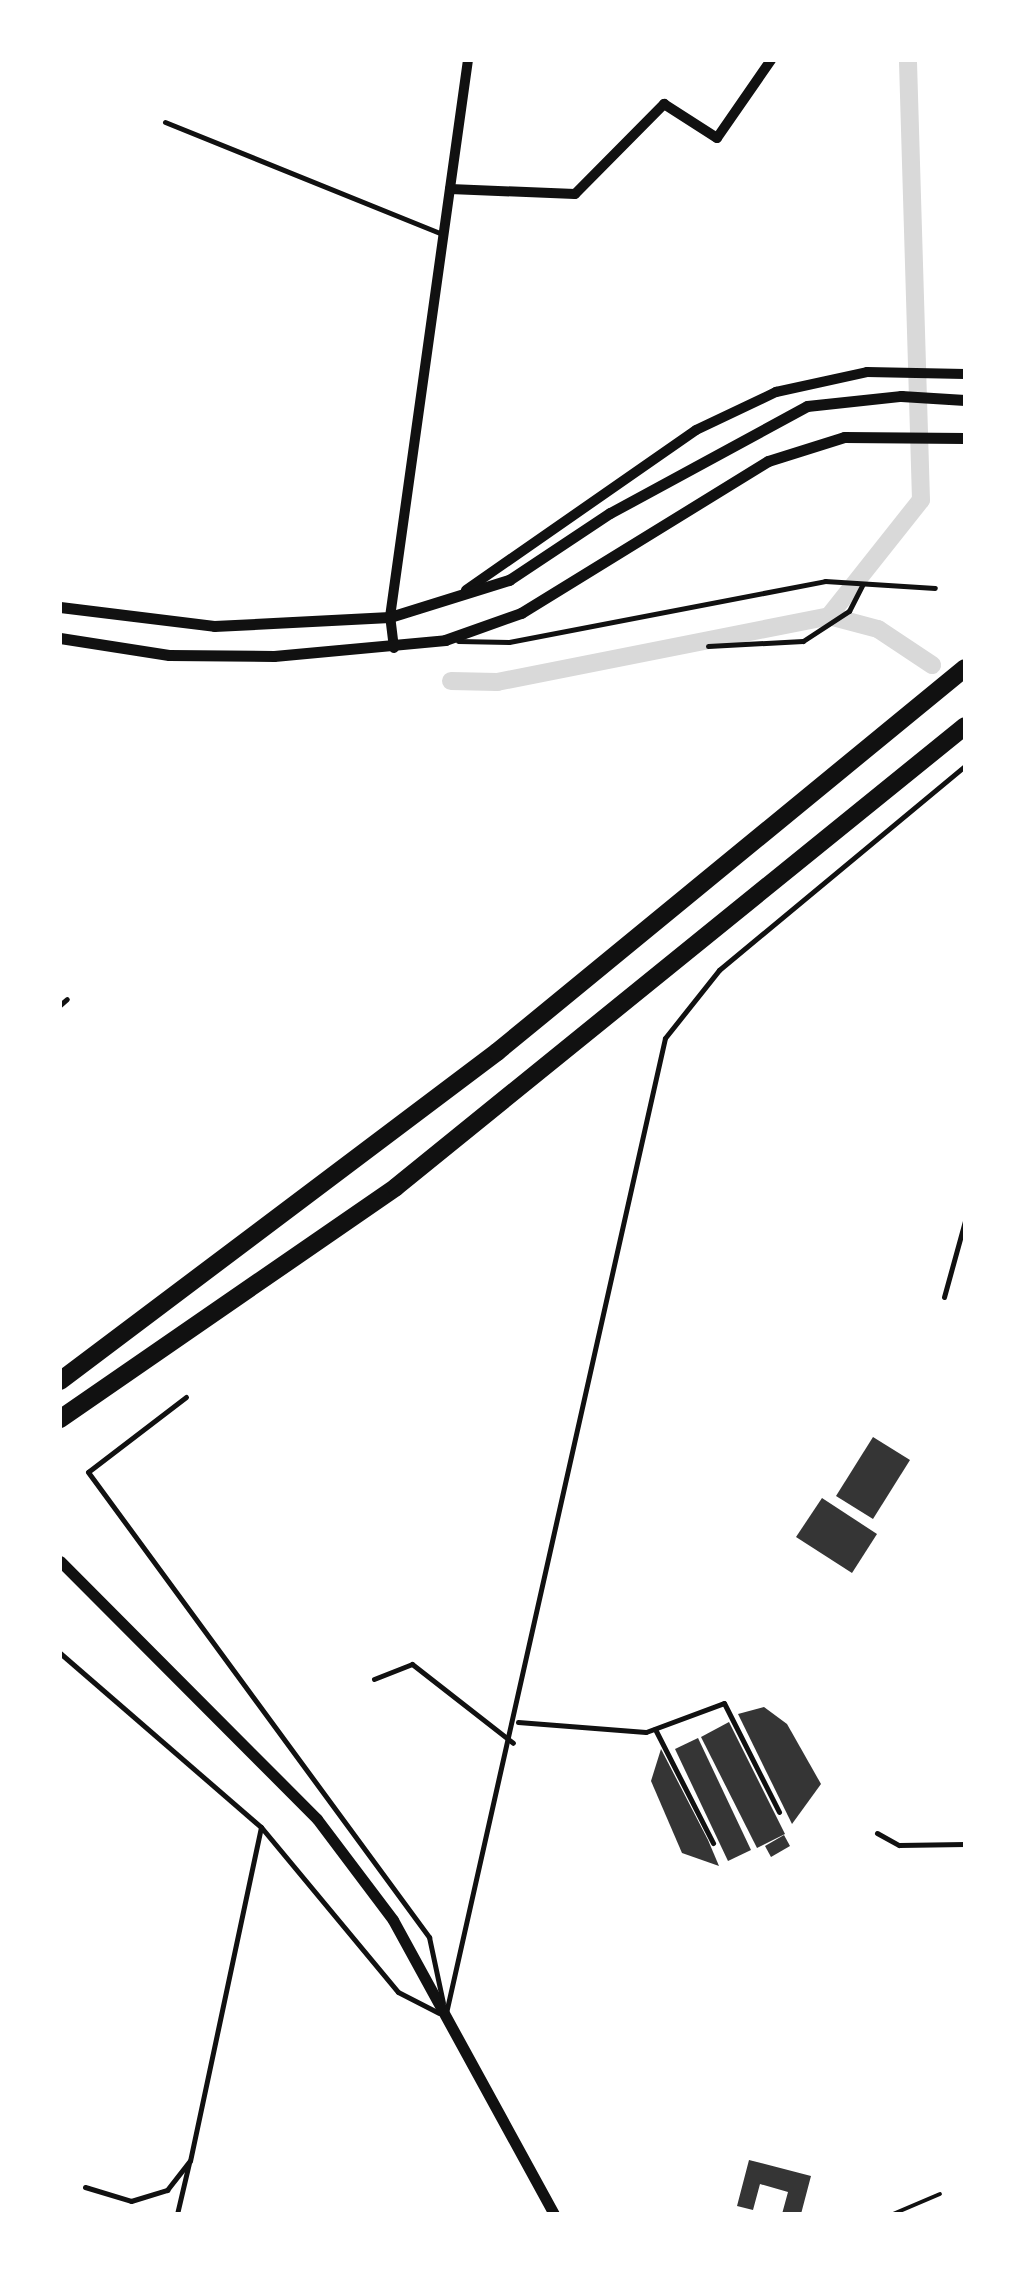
<!DOCTYPE html>
<html>
<head>
<meta charset="utf-8">
<style>
	body { margin:0 }
	#map { position:relative; width:1025px; height:2274px; overflow:hidden; background:#fff; font-family:"Fira Sans",sans-serif }
	div>[style] { position:absolute }
	[style*='--x'] { left:calc(var(--x)*1px); top:calc(var(--y)*1px); width:calc(var(--w)*1px); rotate:calc(var(--a)*1deg) }
	.canal>* { height:18px; margin:-9px; padding:0 9px; transform-origin:9px; border-radius:9px; background:#d9d9d9 }
	.building>* { inset:0; background:#353535 }
	.path>* { height:4px; margin:-2px; padding:0 2px; transform-origin:2px; border-radius:2px; background:#111 }
	.service>* { height:5px; margin:-2.5px; padding:0 2.5px; transform-origin:2.5px; border-radius:2.5px; background:#111 }
	.minor>* { height:10px; margin:-5px; padding:0 5px; transform-origin:5px; border-radius:5px; background:#111 }
	.tertiary>* { height:11px; margin:-5.5px; padding:0 5.5px; transform-origin:5.5px; border-radius:5.5px; background:#111 }
	.motorway>* { height:18px; margin:-9px; padding:0 9px; transform-origin:9px; border-radius:9px; background:#111 }
	span { translate:-50% -50%; white-space:nowrap; text-align:center; line-height:1.15; -webkit-text-stroke:10px #fff; paint-order:stroke }
	.frame { position:absolute; inset:0; border:62px solid #fff; pointer-events:none }
</style>
</head>
<body>
<div id="map">
	<div class="canal">
		<div style="--x:829;--y:616;--w:51;--a:14.9"></div>
		<div style="--x:878;--y:629;--w:65;--a:33.7"></div>
		<div style="--x:451;--y:681;--w:46;--a:1.2"></div>
		<div style="--x:497;--y:682;--w:338;--a:-11.2"></div>
		<div style="--x:829;--y:616;--w:148;--a:-51.6"></div>
		<div style="--x:921;--y:500;--w:440;--a:-91.7"></div>
	</div>
	<div class="building">
		<div style="clip-path:polygon(873px 1437px,910px 1460px,873px 1519px,836px 1496px)"></div>
		<div style="clip-path:polygon(822px 1498px,877px 1534px,852px 1573px,796px 1537px)"></div>
		<div style="clip-path:polygon(764px 1707px,787px 1724px,821px 1784px,792px 1824px,738px 1714px)"></div>
		<div style="clip-path:polygon(729px 1722px,785px 1834px,757px 1848px,701px 1737px)"></div>
		<div style="clip-path:polygon(698px 1738px,751px 1850px,728px 1861px,675px 1749px)"></div>
		<div style="clip-path:polygon(661px 1749px,708px 1840px,719px 1866px,682px 1853px,651px 1781px)"></div>
		<div style="clip-path:polygon(784px 1835px,790px 1846px,771px 1857px,765px 1846px)"></div>
		<div style="clip-path:polygon(749px 2160px,811px 2176px,801px 2214px,782px 2214px,788px 2192px,760px 2184px,753px 2210px,737px 2206px)"></div>
	</div>
	<div class="path">
		<div style="--x:893;--y:2214;--w:51;--a:-23.1"></div>
	</div>
	<div class="service">
		<div style="--x:165;--y:122;--w:301;--a:22"></div>
		<div style="--x:458;--y:641;--w:51;--a:1.1"></div>
		<div style="--x:509;--y:642;--w:322;--a:-10.9"></div>
		<div style="--x:825;--y:581;--w:110;--a:3.6"></div>
		<div style="--x:708;--y:646;--w:95;--a:-3"></div>
		<div style="--x:803;--y:641;--w:55;--a:-33.1"></div>
		<div style="--x:849;--y:611;--w:30;--a:-63"></div>
		<div style="--x:60;--y:1005;--w:9;--a:-41"></div>
		<div style="--x:944;--y:1297;--w:79;--a:-74.6"></div>
		<div style="--x:186;--y:1397;--w:123;--a:142.6"></div>
		<div style="--x:88;--y:1472;--w:577;--a:53.75"></div>
		<div style="--x:429;--y:1937;--w:67;--a:78"></div>
		<div style="--x:60;--y:1653;--w:266;--a:40.9"></div>
		<div style="--x:261;--y:1827;--w:214;--a:50.3"></div>
		<div style="--x:398;--y:1992;--w:46;--a:27.1"></div>
		<div style="--x:374;--y:1679;--w:41;--a:-21.5"></div>
		<div style="--x:412;--y:1664;--w:128;--a:38"></div>
		<div style="--x:518;--y:1722;--w:128;--a:4.5"></div>
		<div style="--x:646;--y:1732;--w:83;--a:-20.4"></div>
		<div style="--x:724;--y:1703;--w:122;--a:63.2"></div>
		<div style="--x:655;--y:1729;--w:128;--a:63"></div>
		<div style="--x:877;--y:1833;--w:25;--a:29"></div>
		<div style="--x:899;--y:1845;--w:66;--a:-0.9"></div>
		<div style="--x:446;--y:2013;--w:999;--a:-77.34"></div>
		<div style="--x:665;--y:1038;--w:87;--a:-51.5"></div>
		<div style="--x:719;--y:970;--w:320;--a:-39.7"></div>
		<div style="--x:85;--y:2187;--w:48;--a:16.9"></div>
		<div style="--x:131;--y:2201;--w:38;--a:-17"></div>
		<div style="--x:167;--y:2190;--w:37;--a:-52"></div>
		<div style="--x:190;--y:2161;--w:341;--a:-78"></div>
		<div style="--x:177;--y:2214;--w:52;--a:-76.8"></div>
	</div>
	<div class="minor">
		<div style="--x:450;--y:189;--w:125;--a:2.3"></div>
		<div style="--x:575;--y:194;--w:127;--a:-45.3"></div>
		<div style="--x:664;--y:104;--w:63;--a:32.7"></div>
		<div style="--x:717;--y:138;--w:95;--a:-55.3"></div>
		<div style="--x:466;--y:590;--w:280;--a:-34.8"></div>
		<div style="--x:696;--y:430;--w:89;--a:-25.4"></div>
		<div style="--x:776;--y:392;--w:93;--a:-12.4"></div>
		<div style="--x:867;--y:372;--w:98;--a:1.2"></div>
		<div style="--x:394;--y:648;--w:31;--a:-97"></div>
		<div style="--x:390;--y:617;--w:562;--a:-82.03"></div>
	</div>
	<div class="tertiary">
		<div style="--x:60;--y:607;--w:155;--a:7"></div>
		<div style="--x:214;--y:626;--w:176;--a:-2.9"></div>
		<div style="--x:390;--y:617;--w:125;--a:-17.3"></div>
		<div style="--x:509;--y:580;--w:121;--a:-33.6"></div>
		<div style="--x:610;--y:513;--w:224;--a:-28.5"></div>
		<div style="--x:807;--y:406;--w:95;--a:-6.1"></div>
		<div style="--x:901;--y:396;--w:64;--a:3.6"></div>
		<div style="--x:60;--y:638;--w:110;--a:8.9"></div>
		<div style="--x:169;--y:655;--w:105;--a:0.5"></div>
		<div style="--x:274;--y:656;--w:172;--a:-5.3"></div>
		<div style="--x:445;--y:640;--w:81;--a:-19.6"></div>
		<div style="--x:521;--y:613;--w:290;--a:-31.6"></div>
		<div style="--x:768;--y:461;--w:80;--a:-17.5"></div>
		<div style="--x:844;--y:437;--w:121;--a:0.5"></div>
		<div style="--x:60;--y:1561;--w:364;--a:45.1"></div>
		<div style="--x:317;--y:1819;--w:126;--a:53"></div>
		<div style="--x:393;--y:1920;--w:335;--a:61.3"></div>
	</div>
	<div class="motorway">
		<div style="--x:60;--y:1381;--w:547;--a:-36.97"></div>
		<div style="--x:497;--y:1052;--w:605;--a:-39.37"></div>
		<div style="--x:60;--y:1419;--w:408;--a:-34.6"></div>
		<div style="--x:396;--y:1187;--w:732;--a:-39.01"></div>
	</div>
	<div class="frame"></div>
</div>
</body>
</html>
